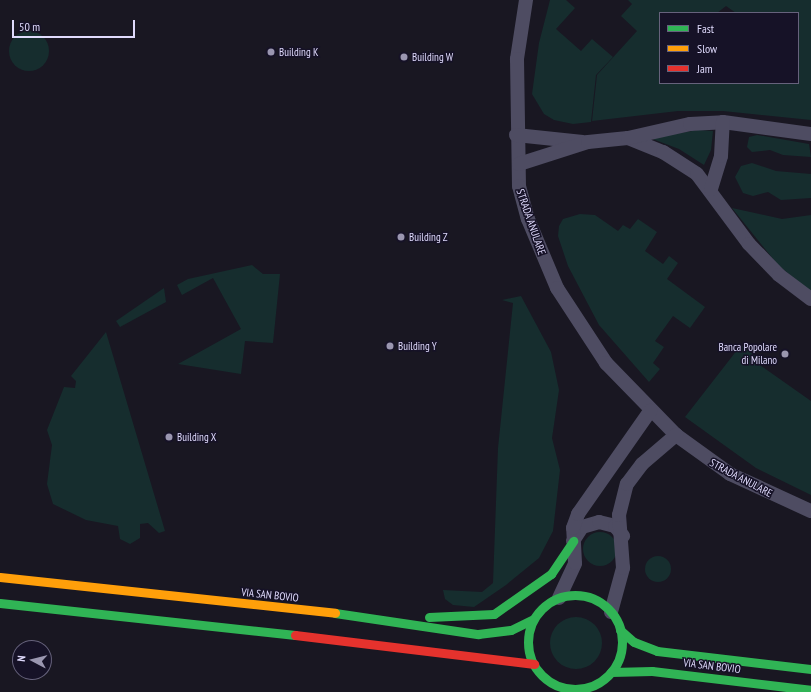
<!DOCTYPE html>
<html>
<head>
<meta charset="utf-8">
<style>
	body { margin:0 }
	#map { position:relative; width:811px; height:692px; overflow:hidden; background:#191722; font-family:"PT Sans Narrow",sans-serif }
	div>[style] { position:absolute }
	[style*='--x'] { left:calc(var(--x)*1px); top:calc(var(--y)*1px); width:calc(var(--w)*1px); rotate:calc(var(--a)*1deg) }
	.green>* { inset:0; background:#162d2e }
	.round { border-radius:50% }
	.street>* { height:14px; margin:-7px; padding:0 7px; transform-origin:7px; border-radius:7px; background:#4e4c62 }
	.fast>* { height:9px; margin:-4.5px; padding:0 4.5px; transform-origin:4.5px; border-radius:4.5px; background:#30b455 }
	.fast>.ring { margin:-4.5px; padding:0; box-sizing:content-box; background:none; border:9px solid #30b455; border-radius:50% }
	.slow>* { height:9px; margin:-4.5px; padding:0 4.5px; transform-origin:4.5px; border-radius:4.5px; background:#ff9f0a }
	.jam>* { height:9px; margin:-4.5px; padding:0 4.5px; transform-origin:4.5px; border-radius:4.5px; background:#e5322d }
	.dots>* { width:11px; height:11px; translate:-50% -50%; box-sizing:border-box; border:2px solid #161227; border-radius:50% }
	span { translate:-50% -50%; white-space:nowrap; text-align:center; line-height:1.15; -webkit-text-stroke:3px #161227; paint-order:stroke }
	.poi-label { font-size:11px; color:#dfdafc }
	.left { translate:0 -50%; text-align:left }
	.right { translate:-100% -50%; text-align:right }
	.street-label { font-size:11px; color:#dfdafc }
	.legend { position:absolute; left:659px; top:12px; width:140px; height:72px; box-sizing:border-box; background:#161227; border:1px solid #66627c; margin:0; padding:5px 7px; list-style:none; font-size:12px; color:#dfdafc }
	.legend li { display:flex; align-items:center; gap:8px; height:20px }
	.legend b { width:20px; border:1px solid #66627c }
	.north { position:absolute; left:12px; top:640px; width:40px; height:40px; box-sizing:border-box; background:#161227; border:1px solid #66627c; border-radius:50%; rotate:277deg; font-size:11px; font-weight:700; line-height:16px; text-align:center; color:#dfdafc }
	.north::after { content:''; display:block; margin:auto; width:14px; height:18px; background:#9a96b0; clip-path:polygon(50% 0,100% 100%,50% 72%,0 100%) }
	.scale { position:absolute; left:12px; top:20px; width:123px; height:18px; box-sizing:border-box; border:2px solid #dfdafc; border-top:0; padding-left:5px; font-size:12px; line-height:14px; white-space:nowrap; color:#dfdafc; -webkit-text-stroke:3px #161227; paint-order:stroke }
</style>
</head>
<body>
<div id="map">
	<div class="green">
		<div style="clip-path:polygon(550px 0,566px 0,575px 8px,556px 29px,581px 51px,592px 39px,613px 57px,596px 75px,591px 122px,573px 124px,554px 120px,544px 114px,532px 94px,539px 43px)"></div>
		<div style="clip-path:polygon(evenodd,628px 0,811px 0,811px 120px,723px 111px,678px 111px,592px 121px,597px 75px,637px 31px,621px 16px,632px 4px,628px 0,726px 6px,736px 13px,798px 13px,798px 83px,660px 83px,660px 13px,717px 13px,726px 6px)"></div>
		<div class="round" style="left:9px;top:31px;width:40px;height:40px"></div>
		<div style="clip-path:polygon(698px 130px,713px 131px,711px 150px,704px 165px,679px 149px,650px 138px)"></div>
		<div style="clip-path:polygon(757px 135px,809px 144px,811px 157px,783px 155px,770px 150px,752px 152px,747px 147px,749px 137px)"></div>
		<div style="clip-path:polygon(752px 163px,776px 171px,811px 174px,811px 198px,781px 200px,768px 192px,753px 196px,743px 193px,735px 177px,741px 166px)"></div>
		<div style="clip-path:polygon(732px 208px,782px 219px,811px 215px,811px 292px,778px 265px)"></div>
		<div style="clip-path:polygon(580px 214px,595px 215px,618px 231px,623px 225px,630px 229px,638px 219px,657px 232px,645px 251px,663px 264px,669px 256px,678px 263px,667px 279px,705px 307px,690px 328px,673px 316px,655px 341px,664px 347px,653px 363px,660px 369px,649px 382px,599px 325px,568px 266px,558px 236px,559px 226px,563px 219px)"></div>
		<div style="clip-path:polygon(252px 265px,263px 274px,280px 274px,273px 343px,245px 341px,241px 374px,178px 364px,241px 329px,213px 278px,182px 295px,177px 285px,188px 279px)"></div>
		<div style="clip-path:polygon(164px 288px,166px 302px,120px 327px,116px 321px)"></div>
		<div style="clip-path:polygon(521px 296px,551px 352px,559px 390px,552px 438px,560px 470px,553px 531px,539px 558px,506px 585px,474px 607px,453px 605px,445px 599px,443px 590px,482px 592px,493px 583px,498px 448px,513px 303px,502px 300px)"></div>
		<div style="clip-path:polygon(106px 332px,165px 531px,159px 533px,148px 523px,140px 524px,140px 538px,130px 544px,120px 539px,118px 526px,86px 520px,53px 504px,47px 484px,52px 445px,47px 430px,64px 387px,75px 388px,76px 381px,71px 376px)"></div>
		<div style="clip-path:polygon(741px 345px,759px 359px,757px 363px,811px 401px,811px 495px,756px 468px,685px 417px)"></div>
		<div class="round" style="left:583px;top:532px;width:34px;height:34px"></div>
		<div class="round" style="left:645px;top:556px;width:26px;height:26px"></div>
		<div class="round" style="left:550px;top:617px;width:52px;height:52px"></div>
	</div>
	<div class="street">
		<div style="--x:526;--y:0;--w:60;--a:98.7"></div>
		<div style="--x:517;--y:59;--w:127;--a:89.1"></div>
		<div style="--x:519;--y:186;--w:34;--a:75"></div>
		<div style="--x:528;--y:219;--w:75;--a:67.2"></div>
		<div style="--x:557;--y:288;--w:90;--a:56.8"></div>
		<div style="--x:606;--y:363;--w:100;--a:45.8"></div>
		<div style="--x:676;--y:435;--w:67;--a:35.8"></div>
		<div style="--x:730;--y:474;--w:89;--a:24.6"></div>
		<div style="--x:516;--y:135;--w:67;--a:6"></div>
		<div style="--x:628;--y:138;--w:38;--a:22"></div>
		<div style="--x:663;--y:152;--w:40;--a:32.9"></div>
		<div style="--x:697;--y:174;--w:87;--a:53.4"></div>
		<div style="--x:749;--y:244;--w:43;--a:45.9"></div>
		<div style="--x:779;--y:275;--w:40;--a:37"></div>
		<div style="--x:519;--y:164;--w:72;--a:-17.7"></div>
		<div style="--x:588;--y:142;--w:40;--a:-5.7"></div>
		<div style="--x:628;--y:138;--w:64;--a:-12.7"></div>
		<div style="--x:690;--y:124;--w:33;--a:-3"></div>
		<div style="--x:723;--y:122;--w:89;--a:7.8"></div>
		<div style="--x:711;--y:189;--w:34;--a:-73"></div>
		<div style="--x:721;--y:156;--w:34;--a:-87"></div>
		<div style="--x:573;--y:541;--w:17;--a:-57"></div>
		<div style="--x:582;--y:527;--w:18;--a:-16"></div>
		<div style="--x:599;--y:522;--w:16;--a:14"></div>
		<div style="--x:615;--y:526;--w:13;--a:51"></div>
		<div style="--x:559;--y:598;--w:38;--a:-65"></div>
		<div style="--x:575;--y:563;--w:35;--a:-93"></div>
		<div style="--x:573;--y:528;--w:15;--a:-70"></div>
		<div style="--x:578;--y:514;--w:126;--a:-55"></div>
		<div style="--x:611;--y:612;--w:46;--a:-74.7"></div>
		<div style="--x:623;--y:568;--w:53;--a:-94.3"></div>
		<div style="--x:619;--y:515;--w:32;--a:-76"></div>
		<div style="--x:627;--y:484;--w:25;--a:-53"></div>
		<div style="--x:642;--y:464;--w:45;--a:-40.5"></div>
	</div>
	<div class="fast">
		<div class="ring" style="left:528px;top:595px;width:85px;height:85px"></div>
		<div style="--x:0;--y:603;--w:297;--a:6.2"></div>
		<div style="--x:335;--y:613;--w:145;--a:8.4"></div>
		<div style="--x:478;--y:634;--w:33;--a:-7"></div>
		<div style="--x:511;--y:630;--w:25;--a:-26"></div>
		<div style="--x:429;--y:617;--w:65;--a:-2.6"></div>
		<div style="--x:494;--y:614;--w:70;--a:-35.1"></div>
		<div style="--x:551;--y:574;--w:40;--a:-56"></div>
		<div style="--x:620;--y:630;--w:18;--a:41"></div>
		<div style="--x:634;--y:642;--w:25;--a:21"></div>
		<div style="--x:657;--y:651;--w:155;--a:6.7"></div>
		<div style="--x:611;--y:672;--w:41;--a:-1.4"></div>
		<div style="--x:652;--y:671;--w:160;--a:6.8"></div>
	</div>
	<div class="slow">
		<div style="--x:0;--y:577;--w:337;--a:6.1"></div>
	</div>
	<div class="jam">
		<div style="--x:295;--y:635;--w:241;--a:6.9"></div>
	</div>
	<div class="dots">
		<div style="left:271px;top:52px;background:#9a96b0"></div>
		<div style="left:404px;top:57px;background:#9a96b0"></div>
		<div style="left:401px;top:237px;background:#9a96b0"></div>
		<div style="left:390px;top:346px;background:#9a96b0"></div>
		<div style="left:785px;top:354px;background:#9a96b0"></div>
		<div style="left:169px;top:437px;background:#9a96b0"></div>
	</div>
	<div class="poi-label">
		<span class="left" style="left:279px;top:52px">Building K</span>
		<span class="left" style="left:412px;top:57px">Building W</span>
		<span class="left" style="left:409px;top:237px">Building Z</span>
		<span class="left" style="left:398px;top:346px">Building Y</span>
		<span class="right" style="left:777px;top:354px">Banca Popolare<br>di Milano</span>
		<span class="left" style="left:177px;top:437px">Building X</span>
	</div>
	<div class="street-label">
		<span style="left:531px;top:222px;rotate:71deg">STRADA ANULARE</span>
		<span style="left:741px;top:478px;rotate:28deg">STRADA ANULARE</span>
		<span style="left:270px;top:595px;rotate:6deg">VIA SAN BOVIO</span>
		<span style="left:712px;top:666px;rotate:7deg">VIA SAN BOVIO</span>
	</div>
	<ul class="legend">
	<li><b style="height:5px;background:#30b455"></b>Fast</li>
	<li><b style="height:5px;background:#ff9f0a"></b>Slow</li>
	<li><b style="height:5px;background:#e5322d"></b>Jam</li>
	</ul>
	<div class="north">N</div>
	<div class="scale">50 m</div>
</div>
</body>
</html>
